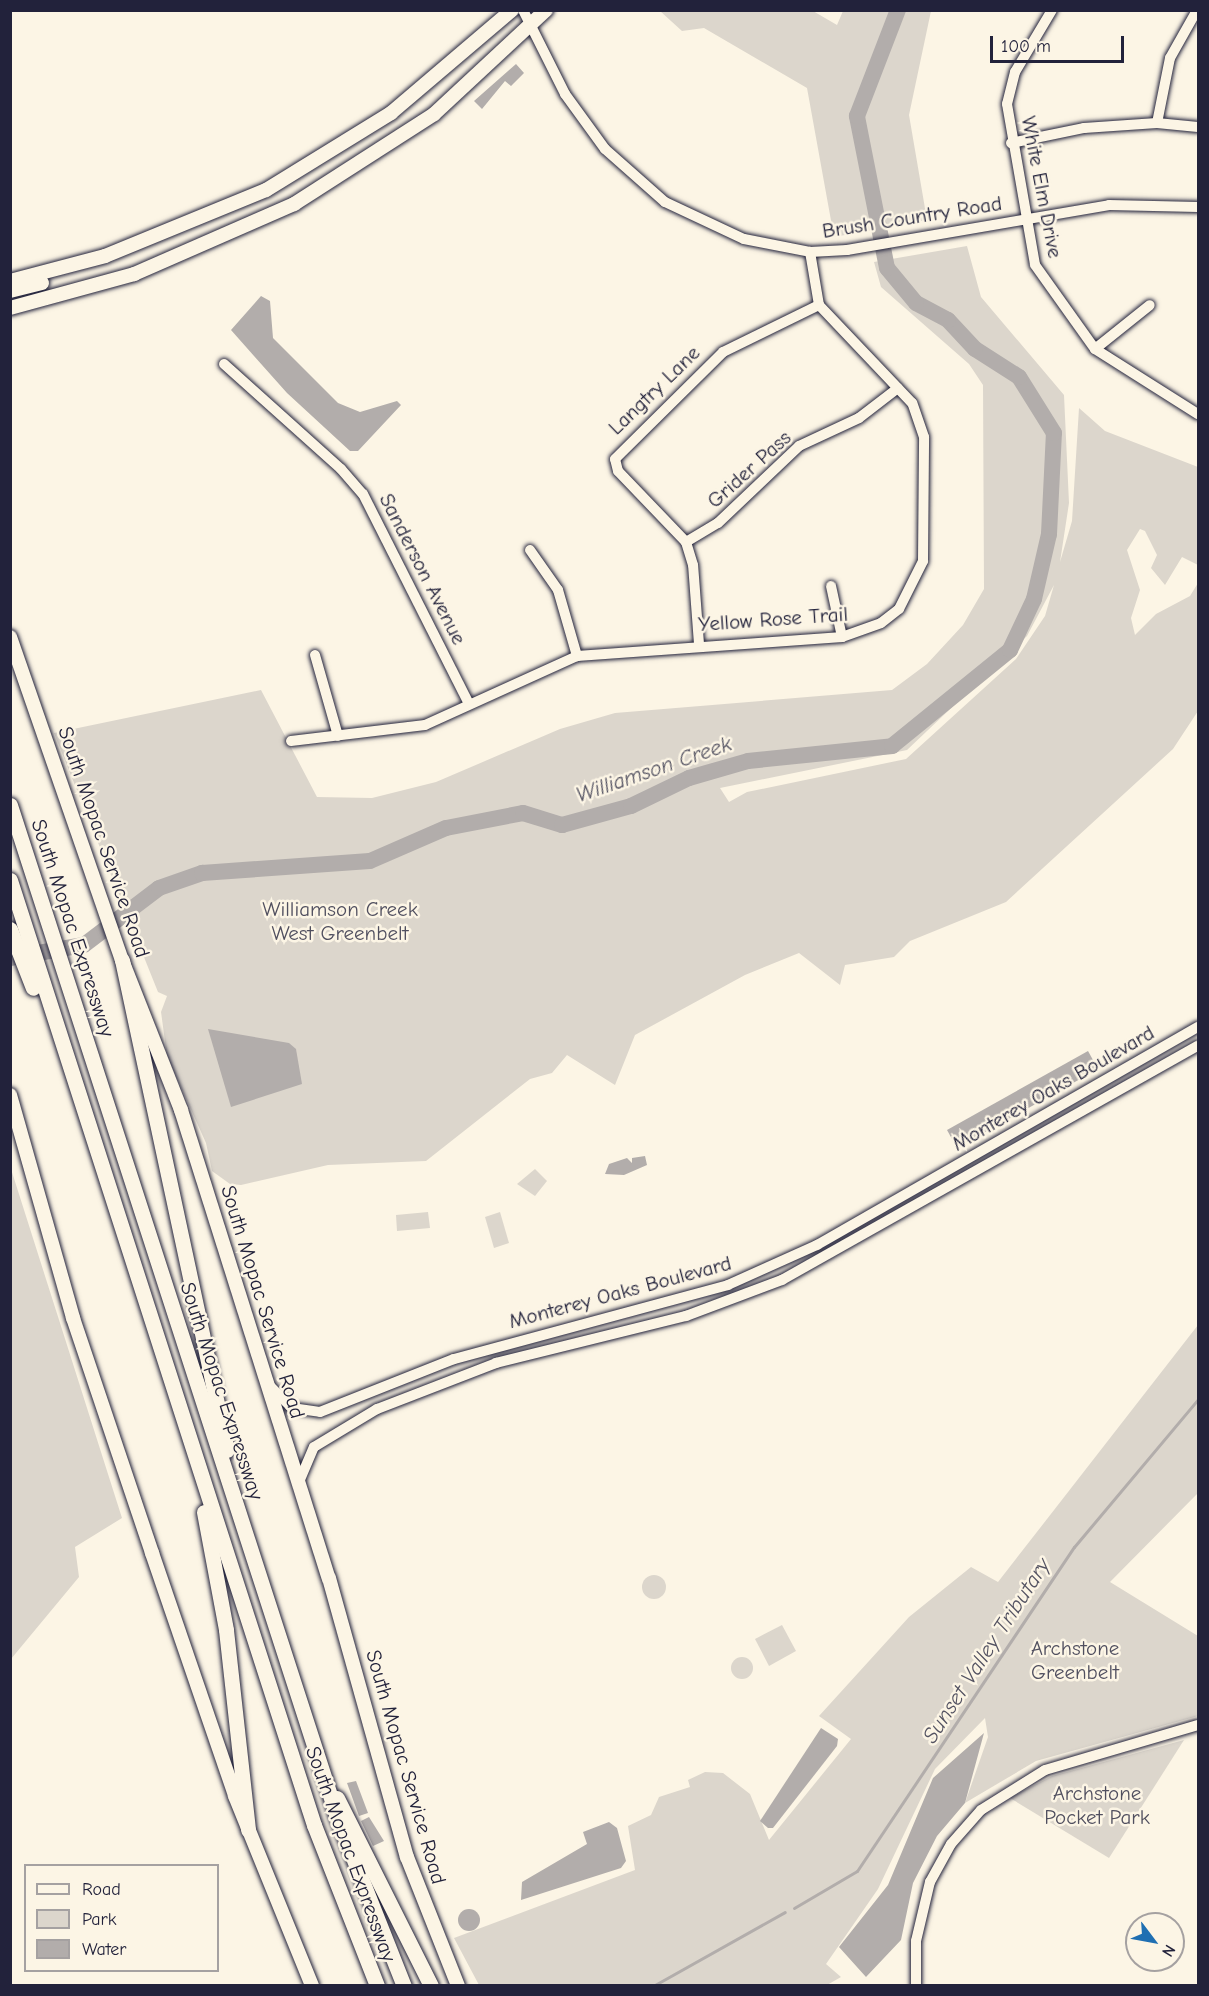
<!DOCTYPE html>
<html>
<head>
<meta charset="utf-8">
<style>
	body { margin:0 }
	#map { position:relative; width:1209px; height:1996px; overflow:hidden; background:#fcf5e5; font-family:"Comic Neue",sans-serif }
	div>[style] { position:absolute }
	[style*='--x'] { left:calc(var(--x)*1px); top:calc(var(--y)*1px); width:calc(var(--w)*1px); rotate:calc(var(--a)*1deg) }
	.green>* { inset:0; background:#dcd6cc }
	.round { border-radius:50% }
	.water>* { inset:0; background:#b2adab }
	.stream>* { height:3px; margin:-1.5px; padding:0 1.5px; transform-origin:1.5px; border-radius:1.5px; background:#b2adab }
	.river>* { height:16px; margin:-8px; padding:0 8px; transform-origin:8px; border-radius:8px; background:#b2adab }
	.roads { filter:drop-shadow(0 0 2px #22223b) drop-shadow(0 0 2px #22223b) }
	.minor>* { height:10px; margin:-5px; padding:0 5px; transform-origin:5px; border-radius:5px; background:#fcf5e5 }
	.major>* { height:14px; margin:-7px; padding:0 7px; transform-origin:7px; border-radius:7px; background:#fcf5e5 }
	.highway>* { height:15px; margin:-7.5px; padding:0 7.5px; transform-origin:7.5px; border-radius:7.5px; background:#fcf5e5 }
	span { translate:-50% -50%; white-space:nowrap; text-align:center; line-height:1.15; -webkit-text-stroke:5px #fcf5e5; paint-order:stroke }
	.street-label { font-size:21px; color:#22223b }
	.park-label { font-size:21px; color:#504f5f }
	.water-label { font-size:22px; color:#545362; font-style:italic }
	.frame { position:absolute; inset:0; border:12px solid #22223b; pointer-events:none }
	.legend { position:absolute; left:24px; top:1864px; width:195px; height:108px; box-sizing:border-box; background:#fcf5e5; border:2px solid #a5a1a1; margin:0; padding:8px 10px; list-style:none; font-size:18px; color:#22223b }
	.legend li { display:flex; align-items:center; gap:12px; height:30px }
	.legend b { width:30px; border:2px solid #a5a1a1 }
	.north { position:absolute; left:1125px; top:1912px; width:60px; height:60px; box-sizing:border-box; background:#fcf5e5; border:2px solid #a5a1a1; border-radius:50%; rotate:122deg; font-size:16px; font-weight:700; line-height:24px; text-align:center; color:#22223b }
	.north::after { content:''; display:block; margin:auto; width:21px; height:27px; background:#1f6fb2; clip-path:polygon(50% 0,100% 100%,50% 72%,0 100%) }
	.scale { position:absolute; left:990px; top:36px; width:134px; height:27px; box-sizing:border-box; border:3px solid #22223b; border-top:0; padding-left:8px; font-size:18px; line-height:21px; white-space:nowrap; color:#22223b; -webkit-text-stroke:4px #fcf5e5; paint-order:stroke }
</style>
</head>
<body>
<div id="map">
	<div class="green">
		<div style="clip-path:polygon(660px 11px,813px 11px,837px 25px,843px 11px,931px 11px,909px 115px,927px 220px,834px 237px,807px 88px,704px 28px,682px 31px)"></div>
		<div style="clip-path:polygon(evenodd,967px 246px,981px 297px,1064px 395px,1069px 503px,1060px 562px,1072px 521px,1079px 408px,1105px 431px,1198px 467px,1198px 565px,1182px 557px,1165px 585px,1151px 568px,1157px 555px,1145px 531px,1140px 529px,1127px 550px,1140px 590px,1131px 618px,1135px 635px,1156px 614px,1190px 596px,1198px 583px,1198px 711px,1173px 749px,1006px 902px,910px 941px,894px 957px,845px 965px,840px 985px,799px 953px,745px 975px,635px 1035px,615px 1085px,567px 1055px,552px 1073px,530px 1079px,426px 1161px,328px 1165px,241px 1185px,230px 1184px,212px 1171px,206px 1143px,167px 1056px,161px 1012px,167px 996px,158px 992px,54px 733px,261px 690px,317px 797px,372px 798px,436px 782px,560px 729px,615px 713px,892px 690px,927px 664px,963px 625px,984px 589px,983px 385px,969px 364px,881px 287px,874px 262px,967px 246px,1054px 585px,1045px 616px,1016px 659px,906px 759px,747px 792px,729px 802px,720px 788px,907px 750px,1027px 636px,1054px 585px)"></div>
		<div style="clip-path:polygon(11px 1169px,122px 1518px,75px 1547px,79px 1577px,11px 1659px)"></div>
		<div style="clip-path:polygon(535px 1169px,547px 1181px,535px 1196px,517px 1184px)"></div>
		<div style="clip-path:polygon(428px 1212px,430px 1228px,397px 1231px,396px 1215px)"></div>
		<div style="clip-path:polygon(500px 1212px,509px 1243px,494px 1248px,485px 1217px)"></div>
		<div style="clip-path:polygon(1198px 1325px,1198px 1493px,1110px 1582px,1198px 1636px,1198px 1716px,1036px 1761px,965px 1803px,988px 1737px,985px 1718px,935px 1769px,878px 1889px,826px 1964px,841px 1977px,827px 1985px,479px 1985px,454px 1938px,635px 1870px,628px 1826px,651px 1815px,659px 1797px,690px 1787px,688px 1780px,705px 1772px,723px 1773px,750px 1794px,769px 1840px,851px 1739px,819px 1716px,909px 1617px,971px 1567px,998px 1582px)"></div>
		<div class="round" style="left:642px;top:1575px;width:24px;height:24px"></div>
		<div style="clip-path:polygon(782px 1625px,796px 1651px,769px 1666px,755px 1639px)"></div>
		<div class="round" style="left:731px;top:1657px;width:22px;height:22px"></div>
		<div style="clip-path:polygon(1184px 1740px,1109px 1858px,1010px 1798px,1052px 1776px)"></div>
	</div>
	<div class="water">
		<div style="clip-path:polygon(516px 64px,524px 73px,511px 86px,505px 81px,482px 109px,474px 101px)"></div>
		<div style="clip-path:polygon(261px 296px,270px 301px,273px 338px,338px 403px,360px 412px,397px 401px,401px 405px,358px 451px,350px 451px,287px 393px,231px 330px)"></div>
		<div style="clip-path:polygon(208px 1029px,289px 1043px,296px 1049px,302px 1084px,231px 1107px)"></div>
		<div style="clip-path:polygon(1088px 1051px,1098px 1069px,957px 1148px,947px 1130px)"></div>
		<div style="clip-path:polygon(645px 1156px,647px 1165px,624px 1175px,605px 1174px,609px 1164px,627px 1158px,632px 1163px,632px 1158px)"></div>
		<div style="clip-path:polygon(821px 1728px,838px 1739px,837px 1746px,773px 1828px,768px 1828px,760px 1821px)"></div>
		<div style="clip-path:polygon(984px 1733px,965px 1803px,937px 1836px,913px 1883px,901px 1940px,866px 1977px,839px 1947px,888px 1885px,933px 1778px)"></div>
		<div style="clip-path:polygon(356px 1781px,368px 1813px,359px 1816px,347px 1783px)"></div>
		<div style="clip-path:polygon(369px 1817px,384px 1841px,373px 1846px,361px 1821px)"></div>
		<div style="clip-path:polygon(609px 1822px,617px 1828px,626px 1861px,621px 1868px,521px 1900px,522px 1882px,587px 1844px,583px 1832px)"></div>
		<div class="round" style="left:458px;top:1909px;width:22px;height:22px"></div>
	</div>
	<div class="stream">
		<div style="--x:794;--y:1908;--w:73;--a:-30.4"></div>
		<div style="--x:857;--y:1871;--w:390;--a:-56.2"></div>
		<div style="--x:1074;--y:1547;--w:193;--a:-50"></div>
		<div style="--x:653;--y:1986;--w:151;--a:-29.3"></div>
	</div>
	<div class="river">
		<div style="--x:10;--y:958;--w:75;--a:-10"></div>
		<div style="--x:84;--y:945;--w:94;--a:-37.2"></div>
		<div style="--x:159;--y:888;--w:46;--a:-19.2"></div>
		<div style="--x:202;--y:873;--w:168;--a:-4.1"></div>
		<div style="--x:370;--y:861;--w:83;--a:-23.5"></div>
		<div style="--x:446;--y:828;--w:78;--a:-11"></div>
		<div style="--x:523;--y:813;--w:41;--a:17.1"></div>
		<div style="--x:562;--y:825;--w:72;--a:-15.4"></div>
		<div style="--x:631;--y:806;--w:64;--a:-25.8"></div>
		<div style="--x:689;--y:778;--w:61;--a:-16.1"></div>
		<div style="--x:748;--y:761;--w:145;--a:-5.9"></div>
		<div style="--x:892;--y:746;--w:152;--a:-39.1"></div>
		<div style="--x:1010;--y:650;--w:56;--a:-64.8"></div>
		<div style="--x:1034;--y:599;--w:67;--a:-77"></div>
		<div style="--x:1049;--y:534;--w:101;--a:-87.2"></div>
		<div style="--x:1054;--y:433;--w:66;--a:-122"></div>
		<div style="--x:1019;--y:377;--w:52;--a:-147.5"></div>
		<div style="--x:975;--y:349;--w:40;--a:-133"></div>
		<div style="--x:948;--y:320;--w:36;--a:-152"></div>
		<div style="--x:916;--y:303;--w:45;--a:-129.6"></div>
		<div style="--x:887;--y:268;--w:155;--a:-101.2"></div>
		<div style="--x:857;--y:116;--w:114;--a:-68.9"></div>
	</div>
	<div class="roads">
		<div class="minor">
			<div style="--x:523;--y:10;--w:94;--a:63.4"></div>
			<div style="--x:565;--y:94;--w:68;--a:54"></div>
			<div style="--x:605;--y:149;--w:80;--a:41.5"></div>
			<div style="--x:665;--y:202;--w:87;--a:25.1"></div>
			<div style="--x:744;--y:239;--w:67;--a:11.1"></div>
			<div style="--x:810;--y:252;--w:37;--a:-3"></div>
			<div style="--x:847;--y:250;--w:266;--a:-9.7"></div>
			<div style="--x:1109;--y:205;--w:89;--a:1.3"></div>
			<div style="--x:1052;--y:10;--w:72;--a:120.8"></div>
			<div style="--x:1015;--y:72;--w:33;--a:104"></div>
			<div style="--x:1007;--y:104;--w:163;--a:80.1"></div>
			<div style="--x:1035;--y:265;--w:103;--a:54.5"></div>
			<div style="--x:1095;--y:349;--w:122;--a:32.3"></div>
			<div style="--x:1157;--y:123;--w:66;--a:-78.7"></div>
			<div style="--x:1170;--y:58;--w:55;--a:-60.6"></div>
			<div style="--x:1011;--y:143;--w:75;--a:-11.6"></div>
			<div style="--x:1084;--y:128;--w:73;--a:-3.9"></div>
			<div style="--x:1157;--y:123;--w:41;--a:5.6"></div>
			<div style="--x:1095;--y:349;--w:70;--a:-38.7"></div>
			<div style="--x:224;--y:364;--w:157;--a:41.9"></div>
			<div style="--x:341;--y:469;--w:33;--a:49"></div>
			<div style="--x:363;--y:494;--w:235;--a:63.2"></div>
			<div style="--x:686;--y:542;--w:37;--a:-31"></div>
			<div style="--x:718;--y:523;--w:112;--a:-43.5"></div>
			<div style="--x:799;--y:446;--w:66;--a:-25"></div>
			<div style="--x:859;--y:418;--w:49;--a:-37.6"></div>
			<div style="--x:530;--y:550;--w:49;--a:55"></div>
			<div style="--x:558;--y:590;--w:69;--a:73.9"></div>
			<div style="--x:831;--y:586;--w:52;--a:77.8"></div>
			<div style="--x:699;--y:644;--w:79;--a:-94.3"></div>
			<div style="--x:693;--y:565;--w:24;--a:-107"></div>
			<div style="--x:686;--y:542;--w:98;--a:-133.8"></div>
			<div style="--x:618;--y:471;--w:12;--a:-104"></div>
			<div style="--x:615;--y:459;--w:152;--a:-44.7"></div>
			<div style="--x:723;--y:352;--w:107;--a:-26.1"></div>
			<div style="--x:315;--y:655;--w:84;--a:74.1"></div>
			<div style="--x:291;--y:741;--w:135;--a:-6.8"></div>
			<div style="--x:425;--y:725;--w:167;--a:-24.4"></div>
			<div style="--x:577;--y:656;--w:266;--a:-4.1"></div>
			<div style="--x:842;--y:637;--w:41;--a:-19.7"></div>
			<div style="--x:881;--y:623;--w:23;--a:-38"></div>
			<div style="--x:899;--y:609;--w:54;--a:-63.4"></div>
			<div style="--x:923;--y:561;--w:124;--a:-89.5"></div>
			<div style="--x:924;--y:437;--w:36;--a:-109"></div>
			<div style="--x:912;--y:403;--w:135;--a:-133.5"></div>
			<div style="--x:819;--y:305;--w:54;--a:-99.6"></div>
			<div style="--x:271;--y:1387;--w:30;--a:45"></div>
			<div style="--x:292;--y:1408;--w:28;--a:8"></div>
			<div style="--x:320;--y:1412;--w:144;--a:-21.6"></div>
			<div style="--x:454;--y:1359;--w:284;--a:-15.1"></div>
			<div style="--x:728;--y:1285;--w:98;--a:-24.2"></div>
			<div style="--x:817;--y:1245;--w:439;--a:-29.8"></div>
			<div style="--x:299;--y:1482;--w:38;--a:-67"></div>
			<div style="--x:314;--y:1447;--w:74;--a:-31.1"></div>
			<div style="--x:377;--y:1409;--w:128;--a:-21.1"></div>
			<div style="--x:496;--y:1363;--w:196;--a:-13.9"></div>
			<div style="--x:686;--y:1316;--w:103;--a:-20.6"></div>
			<div style="--x:782;--y:1280;--w:477;--a:-29.4"></div>
			<div style="--x:916;--y:1986;--w:45;--a:-90"></div>
			<div style="--x:916;--y:1941;--w:61;--a:-76.7"></div>
			<div style="--x:930;--y:1882;--w:43;--a:-61.1"></div>
			<div style="--x:951;--y:1844;--w:45;--a:-48.6"></div>
			<div style="--x:981;--y:1810;--w:75;--a:-32"></div>
			<div style="--x:1045;--y:1770;--w:159;--a:-16.4"></div>
		</div>
		<div class="major">
			<div style="--x:10;--y:281;--w:98;--a:-14.7"></div>
			<div style="--x:105;--y:256;--w:174;--a:-22.3"></div>
			<div style="--x:266;--y:190;--w:147;--a:-31.6"></div>
			<div style="--x:391;--y:113;--w:159;--a:-40.4"></div>
			<div style="--x:10;--y:291;--w:33;--a:-14"></div>
			<div style="--x:10;--y:308;--w:129;--a:-15.3"></div>
			<div style="--x:134;--y:274;--w:175;--a:-23.6"></div>
			<div style="--x:294;--y:204;--w:166;--a:-32.7"></div>
			<div style="--x:434;--y:114;--w:153;--a:-42.9"></div>
			<div style="--x:10;--y:637;--w:342;--a:70.9"></div>
			<div style="--x:122;--y:960;--w:161;--a:68.5"></div>
			<div style="--x:181;--y:1110;--w:491;--a:72.5"></div>
			<div style="--x:329;--y:1578;--w:290;--a:74.4"></div>
			<div style="--x:407;--y:1857;--w:139;--a:68.4"></div>
			<div style="--x:10;--y:1095;--w:232;--a:74.2"></div>
			<div style="--x:73;--y:1318;--w:248;--a:71.4"></div>
			<div style="--x:152;--y:1553;--w:257;--a:71.1"></div>
			<div style="--x:235;--y:1796;--w:205;--a:67.9"></div>
		</div>
		<div class="highway">
			<div style="--x:10;--y:805;--w:1064;--a:72.09"></div>
			<div style="--x:337;--y:1817;--w:182;--a:68.4"></div>
			<div style="--x:10;--y:880;--w:993;--a:72.17"></div>
			<div style="--x:314;--y:1825;--w:173;--a:68.6"></div>
			<div style="--x:10;--y:929;--w:63;--a:68.7"></div>
			<div style="--x:122;--y:960;--w:501;--a:77.91"></div>
			<div style="--x:204;--y:1512;--w:120;--a:79.4"></div>
			<div style="--x:226;--y:1630;--w:201;--a:83.7"></div>
			<div style="--x:337;--y:1798;--w:210;--a:63.4"></div>
		</div>
	</div>
	<div class="street-label">
		<span style="left:1042px;top:187px;rotate:79deg">White Elm Drive</span>
		<span style="left:912px;top:217px;rotate:-9deg">Brush Country Road</span>
		<span style="left:654px;top:390px;rotate:-44deg">Langtry Lane</span>
		<span style="left:749px;top:469px;rotate:-42deg">Grider Pass</span>
		<span style="left:423px;top:569px;rotate:63deg">Sanderson Avenue</span>
		<span style="left:773px;top:619px;rotate:-4deg">Yellow Rose Trail</span>
		<span style="left:104px;top:842px;rotate:71deg">South Mopac Service Road</span>
		<span style="left:73px;top:928px;rotate:72deg">South Mopac Expressway</span>
		<span style="left:1053px;top:1088px;rotate:-30deg">Monterey Oaks Boulevard</span>
		<span style="left:620px;top:1292px;rotate:-15deg">Monterey Oaks Boulevard</span>
		<span style="left:263px;top:1302px;rotate:73deg">South Mopac Service Road</span>
		<span style="left:222px;top:1391px;rotate:72deg">South Mopac Expressway</span>
		<span style="left:406px;top:1767px;rotate:74deg">South Mopac Service Road</span>
		<span style="left:351px;top:1854px;rotate:70deg">South Mopac Expressway</span>
	</div>
	<div class="park-label">
		<span style="left:340px;top:921px">Williamson Creek<br>West Greenbelt</span>
		<span style="left:1075px;top:1660px">Archstone<br>Greenbelt</span>
		<span style="left:1097px;top:1805px">Archstone<br>Pocket Park</span>
	</div>
	<div class="water-label">
		<span style="left:654px;top:770px;rotate:-19deg">Williamson Creek</span>
		<span style="left:987px;top:1651px;rotate:-57deg">Sunset Valley Tributary</span>
	</div>
	<div class="frame"></div>
	<ul class="legend">
	<li><b style="height:8px;background:#fcf5e5"></b>Road</li>
	<li><b style="height:16px;background:#dcd6cc"></b>Park</li>
	<li><b style="height:16px;background:#b2adab"></b>Water</li>
	</ul>
	<div class="north">N</div>
	<div class="scale">100 m</div>
</div>
</body>
</html>
